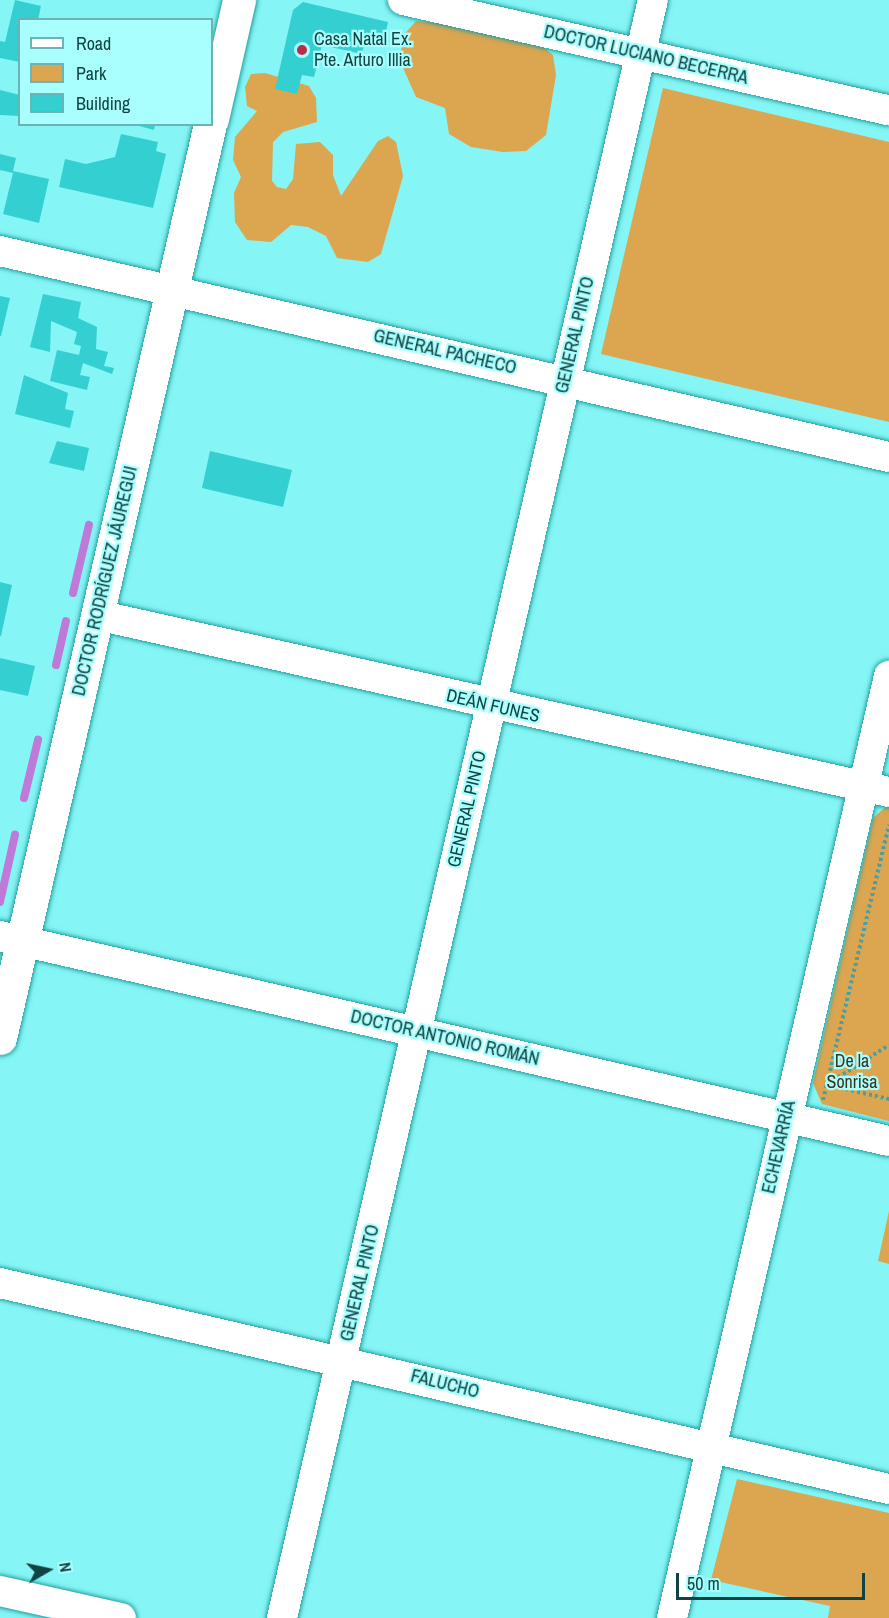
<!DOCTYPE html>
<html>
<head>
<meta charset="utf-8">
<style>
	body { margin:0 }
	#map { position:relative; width:889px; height:1618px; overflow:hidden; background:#85f5f5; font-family:"Archivo Narrow",sans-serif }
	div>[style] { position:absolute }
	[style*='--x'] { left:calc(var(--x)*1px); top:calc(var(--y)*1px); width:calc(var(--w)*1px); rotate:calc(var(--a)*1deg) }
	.green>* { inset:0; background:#dca550 }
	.stream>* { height:8px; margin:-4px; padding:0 4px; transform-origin:4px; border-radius:4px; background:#be79d9 }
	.building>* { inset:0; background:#34d0d1 }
	.path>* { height:4px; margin-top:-2px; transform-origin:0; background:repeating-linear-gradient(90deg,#4d9f9f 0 3px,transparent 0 6px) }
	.roads { filter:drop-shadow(0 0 2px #22a0a1) drop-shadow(0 0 2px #22a0a1) }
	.minor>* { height:30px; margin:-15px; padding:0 15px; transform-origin:15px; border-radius:15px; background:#fff }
	.primary>* { height:33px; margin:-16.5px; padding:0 16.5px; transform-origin:16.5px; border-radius:16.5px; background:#fff }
	.dots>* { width:16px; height:16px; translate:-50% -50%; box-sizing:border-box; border:3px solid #a9fffe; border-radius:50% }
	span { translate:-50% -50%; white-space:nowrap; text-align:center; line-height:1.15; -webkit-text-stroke:4.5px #a9fffe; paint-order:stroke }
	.poi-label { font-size:18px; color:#114343 }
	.left { translate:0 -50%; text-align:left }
	.street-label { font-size:18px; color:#114343 }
	.park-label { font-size:18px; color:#3e311e }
	.legend { position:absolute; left:18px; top:18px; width:195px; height:108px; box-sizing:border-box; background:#a9fffe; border:2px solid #6cb4b3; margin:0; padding:8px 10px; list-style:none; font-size:18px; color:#114343 }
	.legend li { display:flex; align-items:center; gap:12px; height:30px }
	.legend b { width:30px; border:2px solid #6cb4b3 }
	.north { position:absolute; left:18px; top:1540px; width:60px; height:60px; -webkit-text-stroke:4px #a9fffe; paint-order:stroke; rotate:81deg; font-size:16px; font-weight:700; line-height:24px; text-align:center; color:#114343 }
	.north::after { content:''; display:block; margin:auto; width:21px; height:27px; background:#114343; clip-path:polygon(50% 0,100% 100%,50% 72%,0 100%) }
	.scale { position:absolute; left:676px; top:1573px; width:189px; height:27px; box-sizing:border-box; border:3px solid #114343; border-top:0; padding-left:8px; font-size:18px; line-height:21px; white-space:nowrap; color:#114343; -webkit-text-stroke:4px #a9fffe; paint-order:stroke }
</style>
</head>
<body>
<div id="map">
	<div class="green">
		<div style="clip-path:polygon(416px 21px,480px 26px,533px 39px,553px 55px,556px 75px,546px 135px,526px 151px,503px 152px,471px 147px,449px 134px,445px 108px,416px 97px,404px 70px,400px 39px)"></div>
		<div style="clip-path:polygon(265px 73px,309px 86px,316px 98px,317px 122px,283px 132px,273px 142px,272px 181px,277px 187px,286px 189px,293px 179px,296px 144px,320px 142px,333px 155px,333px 175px,341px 196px,378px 141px,388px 136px,396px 142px,403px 176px,381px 254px,368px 262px,337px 258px,326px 236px,308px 227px,291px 225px,271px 242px,247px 240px,235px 222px,234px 193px,241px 177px,233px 160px,235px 137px,257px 111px,247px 106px,245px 87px,251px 74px)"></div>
		<div style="clip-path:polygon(663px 88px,889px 142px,889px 422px,601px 354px)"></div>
		<div style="clip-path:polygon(889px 804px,889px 1121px,822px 1104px,813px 1083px,873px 818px)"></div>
		<div style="clip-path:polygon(889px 1211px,889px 1264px,878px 1261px)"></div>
		<div style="clip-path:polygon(737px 1479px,889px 1513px,889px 1618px,828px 1618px,830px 1606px,711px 1580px)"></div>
	</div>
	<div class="stream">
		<div style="--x:73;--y:593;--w:70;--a:-76.8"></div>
		<div style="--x:56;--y:665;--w:45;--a:-77.2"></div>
		<div style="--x:24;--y:798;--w:60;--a:-76.4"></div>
		<div style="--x:0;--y:902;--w:69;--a:-77.4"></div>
	</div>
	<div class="building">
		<div style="clip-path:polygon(15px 0,41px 6px,38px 20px,20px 20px,20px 62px,0 58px,0 41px,5px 42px)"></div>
		<div style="clip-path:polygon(303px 2px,388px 22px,383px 46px,365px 42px,362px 54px,322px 45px,314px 77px,302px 75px,297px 94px,275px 89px,293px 10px)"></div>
		<div style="clip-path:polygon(0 90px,20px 95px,20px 116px,0 115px)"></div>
		<div style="clip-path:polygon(132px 124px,155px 124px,154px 130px)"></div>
		<div style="clip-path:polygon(121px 134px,158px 142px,156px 151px,166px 154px,153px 208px,59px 187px,65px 159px,86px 164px,115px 157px)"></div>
		<div style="clip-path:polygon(0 154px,16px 158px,13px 171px,49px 179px,39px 223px,3px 214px,13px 173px,0 170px)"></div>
		<div style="clip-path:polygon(43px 294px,81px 302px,78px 318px,97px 327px,96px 349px,108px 352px,104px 366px,114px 368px,112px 374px,83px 363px,80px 375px,90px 377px,87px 390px,50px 381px,57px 350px,79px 355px,81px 346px,74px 344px,77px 332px,51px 321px,50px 352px,30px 347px)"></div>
		<div style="clip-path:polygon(0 296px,10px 298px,1px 336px,0 336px)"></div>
		<div style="clip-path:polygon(24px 375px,68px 393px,65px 409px,74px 411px,70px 428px,15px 414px)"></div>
		<div style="clip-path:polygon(57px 441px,89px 448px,84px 471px,49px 463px)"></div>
		<div style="clip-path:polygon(210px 451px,292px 470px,283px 507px,202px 488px)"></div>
		<div style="clip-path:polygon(0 582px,12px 585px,1px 636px,0 636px)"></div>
		<div style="clip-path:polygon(0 658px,35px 666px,28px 696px,0 690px)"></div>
	</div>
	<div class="path">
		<div style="--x:828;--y:1084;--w:72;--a:-32.6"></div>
		<div style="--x:828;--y:1085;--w:63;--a:12.9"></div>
		<div style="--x:823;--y:1100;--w:283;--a:-76.5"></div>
	</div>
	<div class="roads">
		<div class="minor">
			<div style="--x:403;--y:0;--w:498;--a:12.8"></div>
			<div style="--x:0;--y:251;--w:913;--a:13.05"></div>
			<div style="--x:97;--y:615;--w:812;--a:12.6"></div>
			<div style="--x:0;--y:936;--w:912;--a:12.99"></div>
			<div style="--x:0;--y:1283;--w:913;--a:13.05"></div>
			<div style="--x:0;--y:1591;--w:124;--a:12.6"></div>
			<div style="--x:282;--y:1618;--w:1660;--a:-77.09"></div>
			<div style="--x:672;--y:1618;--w:967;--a:-77.03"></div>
		</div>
		<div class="primary">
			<div style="--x:212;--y:119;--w:122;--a:-77.2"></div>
			<div style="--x:0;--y:1038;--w:938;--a:-77.06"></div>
		</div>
	</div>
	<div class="dots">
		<div style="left:302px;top:50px;background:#bc2b47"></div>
	</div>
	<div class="poi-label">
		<span class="left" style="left:314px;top:50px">Casa Natal Ex.<br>Pte. Arturo Illia</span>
	</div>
	<div class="street-label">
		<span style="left:646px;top:55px;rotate:13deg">DOCTOR LUCIANO BECERRA</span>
		<span style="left:575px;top:335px;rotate:-77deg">GENERAL PINTO</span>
		<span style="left:445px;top:352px;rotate:13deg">GENERAL PACHECO</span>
		<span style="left:105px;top:581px;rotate:-77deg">DOCTOR RODRÍGUEZ JÁUREGUI</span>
		<span style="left:493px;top:706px;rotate:13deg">DEÁN FUNES</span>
		<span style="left:467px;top:809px;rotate:-77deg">GENERAL PINTO</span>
		<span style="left:445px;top:1038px;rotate:13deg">DOCTOR ANTONIO ROMÁN</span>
		<span style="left:779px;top:1147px;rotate:-77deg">ECHEVARRÍA</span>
		<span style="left:360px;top:1283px;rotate:-77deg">GENERAL PINTO</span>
		<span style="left:445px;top:1384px;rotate:14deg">FALUCHO</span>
	</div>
	<div class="park-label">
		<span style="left:852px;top:1072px">De la<br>Sonrisa</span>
	</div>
	<ul class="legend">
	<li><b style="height:8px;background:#fff"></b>Road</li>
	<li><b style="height:16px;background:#dca550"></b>Park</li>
	<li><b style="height:16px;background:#34d0d1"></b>Building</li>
	</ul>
	<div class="north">N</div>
	<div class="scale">50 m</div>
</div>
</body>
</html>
